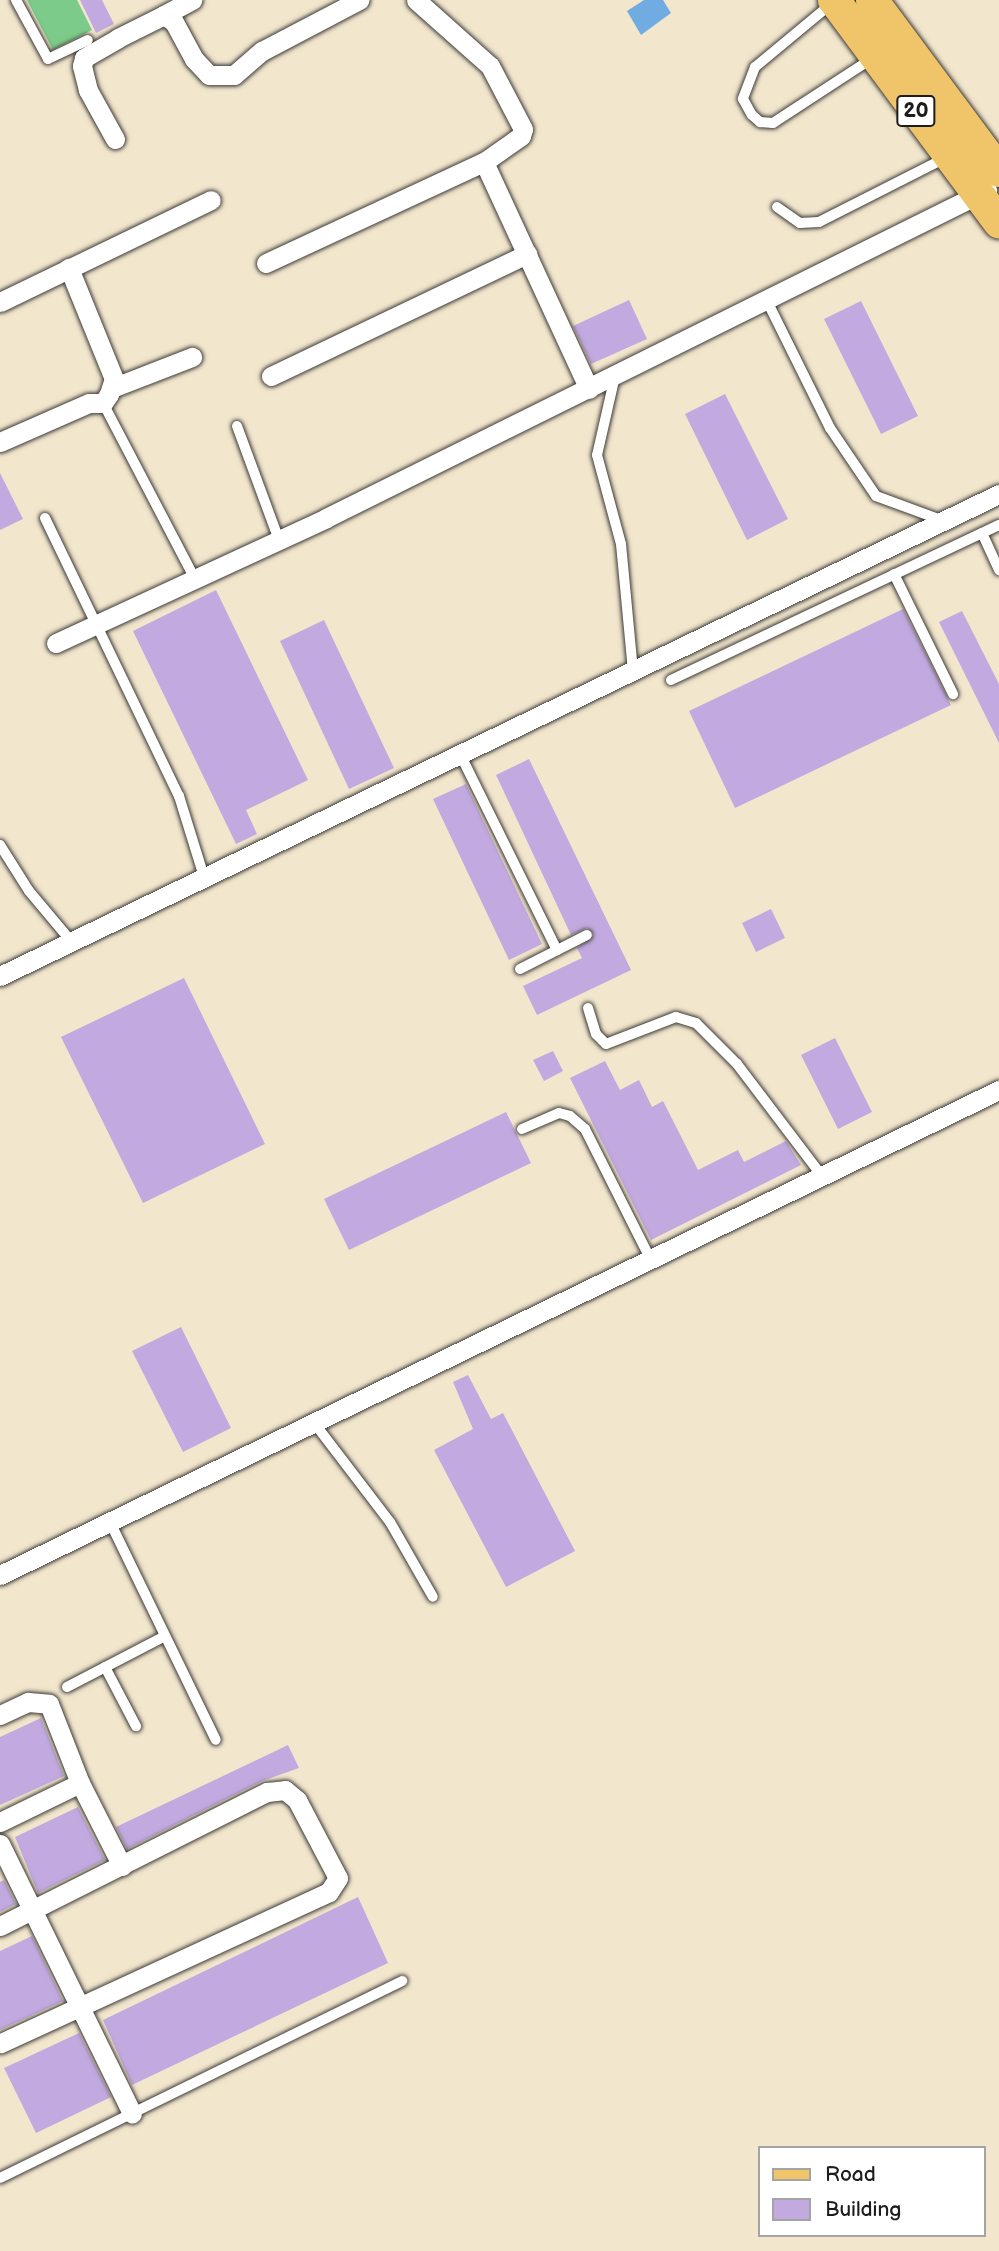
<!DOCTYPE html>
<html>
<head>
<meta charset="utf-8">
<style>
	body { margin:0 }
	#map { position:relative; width:999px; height:2251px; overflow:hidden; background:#f2e6cd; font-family:"Balsamiq Sans",sans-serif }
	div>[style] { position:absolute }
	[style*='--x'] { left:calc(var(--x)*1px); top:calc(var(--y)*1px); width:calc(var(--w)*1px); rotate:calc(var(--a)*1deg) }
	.green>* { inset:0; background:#7dcb8a }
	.water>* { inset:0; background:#70ace1 }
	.building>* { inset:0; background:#c2aae0 }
	.roads { filter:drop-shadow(0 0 2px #3c3a37) drop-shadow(0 0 2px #3c3a37) }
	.lane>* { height:10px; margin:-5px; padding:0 5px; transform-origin:5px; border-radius:5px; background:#fff }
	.street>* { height:19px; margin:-9.5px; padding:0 9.5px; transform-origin:9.5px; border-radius:9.5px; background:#fff }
	.primary>* { height:32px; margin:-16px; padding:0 16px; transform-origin:16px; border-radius:16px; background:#f0c469 }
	span { translate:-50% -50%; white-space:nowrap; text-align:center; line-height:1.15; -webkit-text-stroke:5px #fff; paint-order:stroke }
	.shield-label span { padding:2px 5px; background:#fff; border:2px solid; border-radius:5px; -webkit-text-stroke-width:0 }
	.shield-label { font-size:21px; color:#1c1c1c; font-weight:700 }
	.legend { position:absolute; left:758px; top:2146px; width:228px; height:91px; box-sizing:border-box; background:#fff; border:2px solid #a4a4a4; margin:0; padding:9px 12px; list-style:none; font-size:21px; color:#1c1c1c }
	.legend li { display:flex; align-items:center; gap:14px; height:35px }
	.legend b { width:35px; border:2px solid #a4a4a4 }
</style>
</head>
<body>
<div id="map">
	<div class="green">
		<div style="clip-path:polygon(27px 0,77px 0,92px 30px,53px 50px)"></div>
	</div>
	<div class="water">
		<div style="clip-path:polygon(644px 0,663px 0,671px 13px,641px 35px,627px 11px)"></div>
	</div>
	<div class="building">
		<div style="clip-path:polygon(80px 0,102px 0,114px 24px,96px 33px)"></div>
		<div style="clip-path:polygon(629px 300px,647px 339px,591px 364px,573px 326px)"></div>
		<div style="clip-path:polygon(861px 301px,918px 416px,881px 434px,824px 319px)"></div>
		<div style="clip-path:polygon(725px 394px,788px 519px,747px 540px,685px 414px)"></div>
		<div style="clip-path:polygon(0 473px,23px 519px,0 530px)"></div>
		<div style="clip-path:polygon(216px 590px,308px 780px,246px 810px,257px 834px,236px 844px,133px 631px)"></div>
		<div style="clip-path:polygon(903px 609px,951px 705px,735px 808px,689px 711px)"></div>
		<div style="clip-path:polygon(962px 611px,999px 684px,999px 743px,939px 622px)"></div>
		<div style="clip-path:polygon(324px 620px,394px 768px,349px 789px,280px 641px)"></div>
		<div style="clip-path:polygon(529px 759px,631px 970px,537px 1015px,523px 986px,582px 958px,577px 948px,594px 935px,587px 928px,571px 935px,496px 775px)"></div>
		<div style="clip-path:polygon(466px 784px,542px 944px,509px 960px,433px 799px)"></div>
		<div style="clip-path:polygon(771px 909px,785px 938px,756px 952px,742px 923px)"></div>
		<div style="clip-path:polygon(184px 978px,265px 1144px,143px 1203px,61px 1037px)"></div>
		<div style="clip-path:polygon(835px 1038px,872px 1112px,838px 1129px,801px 1055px)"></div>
		<div style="clip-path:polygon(553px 1051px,563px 1071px,544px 1081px,533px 1060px)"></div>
		<div style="clip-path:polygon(605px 1061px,620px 1090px,639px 1080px,652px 1107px,663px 1101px,698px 1170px,738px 1150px,744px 1162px,786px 1141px,801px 1165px,651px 1240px,570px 1078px)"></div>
		<div style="clip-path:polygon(506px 1112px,531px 1163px,349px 1250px,324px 1199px)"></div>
		<div style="clip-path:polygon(181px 1327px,231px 1428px,183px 1452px,132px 1351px)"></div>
		<div style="clip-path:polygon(468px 1375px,491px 1419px,503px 1413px,575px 1551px,506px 1587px,434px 1450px,473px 1429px,453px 1382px)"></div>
		<div style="clip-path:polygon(41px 1718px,64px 1776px,0 1805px,0 1737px)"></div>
		<div style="clip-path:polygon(288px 1745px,299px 1768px,262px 1781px,127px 1849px,116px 1827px)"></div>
		<div style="clip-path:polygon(78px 1807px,105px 1860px,38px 1893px,15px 1837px)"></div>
		<div style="clip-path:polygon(4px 1880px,16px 1904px,0 1912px,0 1882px)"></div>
		<div style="clip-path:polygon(358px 1897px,388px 1963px,132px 2085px,103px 2020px)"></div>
		<div style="clip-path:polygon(32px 1936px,63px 2001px,0 2030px,0 1951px)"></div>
		<div style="clip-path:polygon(79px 2033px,111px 2097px,36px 2133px,4px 2068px)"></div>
	</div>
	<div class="roads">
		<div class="lane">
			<div style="--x:16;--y:0;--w:67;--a:61.5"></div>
			<div style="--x:48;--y:59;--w:44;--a:-25.4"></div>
			<div style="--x:831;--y:4;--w:99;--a:140.3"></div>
			<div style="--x:755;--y:67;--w:34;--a:111"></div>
			<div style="--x:743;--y:99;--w:18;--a:61"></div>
			<div style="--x:752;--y:115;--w:11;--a:41"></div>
			<div style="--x:760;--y:122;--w:13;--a:4"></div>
			<div style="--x:773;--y:123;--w:117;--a:-33.1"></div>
			<div style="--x:777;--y:207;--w:28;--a:35"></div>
			<div style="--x:800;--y:223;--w:19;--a:-3"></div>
			<div style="--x:819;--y:222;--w:141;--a:-26.9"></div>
			<div style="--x:767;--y:301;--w:142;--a:63.6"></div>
			<div style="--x:830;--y:428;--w:82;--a:55.9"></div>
			<div style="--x:876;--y:496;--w:72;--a:20.2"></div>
			<div style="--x:615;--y:376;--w:81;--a:102.8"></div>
			<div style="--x:597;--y:455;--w:92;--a:74.9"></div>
			<div style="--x:621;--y:544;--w:127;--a:84.6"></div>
			<div style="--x:103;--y:403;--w:201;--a:62.4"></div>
			<div style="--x:237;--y:426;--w:121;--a:69.8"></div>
			<div style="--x:45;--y:518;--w:309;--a:64.3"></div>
			<div style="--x:179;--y:796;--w:85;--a:72.8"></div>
			<div style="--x:982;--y:533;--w:41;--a:65.3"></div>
			<div style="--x:894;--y:574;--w:134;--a:63.8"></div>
			<div style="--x:671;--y:680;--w:363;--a:-25.3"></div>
			<div style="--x:460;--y:754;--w:219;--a:63.7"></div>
			<div style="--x:0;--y:845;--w:54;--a:57.8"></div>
			<div style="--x:29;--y:891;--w:65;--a:50"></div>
			<div style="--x:520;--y:969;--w:75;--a:-26.9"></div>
			<div style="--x:588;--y:1008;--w:27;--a:73"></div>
			<div style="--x:596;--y:1034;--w:14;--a:45"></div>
			<div style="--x:606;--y:1044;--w:75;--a:-21.1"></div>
			<div style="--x:676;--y:1017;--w:21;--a:17"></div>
			<div style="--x:696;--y:1023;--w:58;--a:45"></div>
			<div style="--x:737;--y:1064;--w:141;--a:52.8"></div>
			<div style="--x:522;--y:1129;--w:40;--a:-23.4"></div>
			<div style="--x:559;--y:1113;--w:11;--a:15"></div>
			<div style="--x:570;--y:1116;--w:20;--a:41"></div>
			<div style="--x:585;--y:1129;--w:147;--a:63.3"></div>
			<div style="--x:315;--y:1424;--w:123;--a:52.6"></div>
			<div style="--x:390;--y:1522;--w:86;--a:60.2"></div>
			<div style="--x:110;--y:1522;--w:242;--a:64.1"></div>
			<div style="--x:105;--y:1667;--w:67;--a:62.3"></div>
			<div style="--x:67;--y:1687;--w:110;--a:-27.5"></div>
			<div style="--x:0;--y:2178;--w:448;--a:-26.1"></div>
		</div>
		<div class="street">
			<div style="--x:164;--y:15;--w:32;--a:-28"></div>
			<div style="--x:115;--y:139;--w:56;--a:-118.9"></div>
			<div style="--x:88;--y:90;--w:25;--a:-104"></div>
			<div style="--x:82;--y:66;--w:8;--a:-76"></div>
			<div style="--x:84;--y:58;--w:39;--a:-30"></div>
			<div style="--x:118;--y:38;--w:51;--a:-26.6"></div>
			<div style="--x:164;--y:15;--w:12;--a:35"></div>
			<div style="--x:174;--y:22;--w:42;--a:61.6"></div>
			<div style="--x:194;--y:59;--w:22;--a:47"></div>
			<div style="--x:209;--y:75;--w:25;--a:0"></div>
			<div style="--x:234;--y:75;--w:37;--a:-41"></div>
			<div style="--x:262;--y:51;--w:110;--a:-27.7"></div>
			<div style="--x:484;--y:162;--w:250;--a:65.2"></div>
			<div style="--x:266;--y:263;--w:240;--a:-24.9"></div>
			<div style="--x:484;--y:162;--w:45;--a:-35.1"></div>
			<div style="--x:521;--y:136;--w:7;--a:-74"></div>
			<div style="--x:523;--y:129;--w:71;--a:-117.6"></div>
			<div style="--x:490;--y:66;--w:99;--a:-138.3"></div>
			<div style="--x:0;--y:302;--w:234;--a:-25.8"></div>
			<div style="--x:271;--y:376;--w:284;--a:-25.5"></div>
			<div style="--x:112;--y:388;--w:86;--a:-21.2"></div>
			<div style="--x:0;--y:442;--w:97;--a:-23.7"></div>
			<div style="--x:89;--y:403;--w:14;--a:0"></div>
			<div style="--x:103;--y:403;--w:11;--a:-56"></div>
			<div style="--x:109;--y:394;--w:16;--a:-72"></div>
			<div style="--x:114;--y:379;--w:120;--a:-112.1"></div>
			<div style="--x:56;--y:643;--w:298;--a:-24.8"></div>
			<div style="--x:326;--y:518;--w:738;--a:-26.39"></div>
			<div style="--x:0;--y:976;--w:1109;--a:-25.76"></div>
			<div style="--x:0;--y:1575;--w:1111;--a:-25.9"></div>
			<div style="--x:0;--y:1715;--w:31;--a:-25"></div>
			<div style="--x:28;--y:1702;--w:21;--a:5"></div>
			<div style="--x:49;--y:1704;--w:85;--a:68.6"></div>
			<div style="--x:80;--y:1783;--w:93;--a:63.2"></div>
			<div style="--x:0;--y:1822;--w:89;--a:-26"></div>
			<div style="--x:0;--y:1844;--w:300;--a:63.9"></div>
			<div style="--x:0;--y:1926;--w:299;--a:-26.7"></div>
			<div style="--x:267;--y:1792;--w:18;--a:-6"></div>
			<div style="--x:285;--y:1790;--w:16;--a:40"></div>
			<div style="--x:297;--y:1800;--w:88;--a:62.3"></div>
			<div style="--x:338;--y:1878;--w:17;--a:123"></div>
			<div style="--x:329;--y:1892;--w:362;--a:155.3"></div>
		</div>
		<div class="primary">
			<div style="--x:834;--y:0;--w:277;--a:53.4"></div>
			<div style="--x:872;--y:0;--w:213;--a:53.4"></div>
		</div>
	</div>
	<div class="shield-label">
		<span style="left:916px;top:111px">20</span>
	</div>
	<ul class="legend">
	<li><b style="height:9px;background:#f0c469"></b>Road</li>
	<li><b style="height:19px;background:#c2aae0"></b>Building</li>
	</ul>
</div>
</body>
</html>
